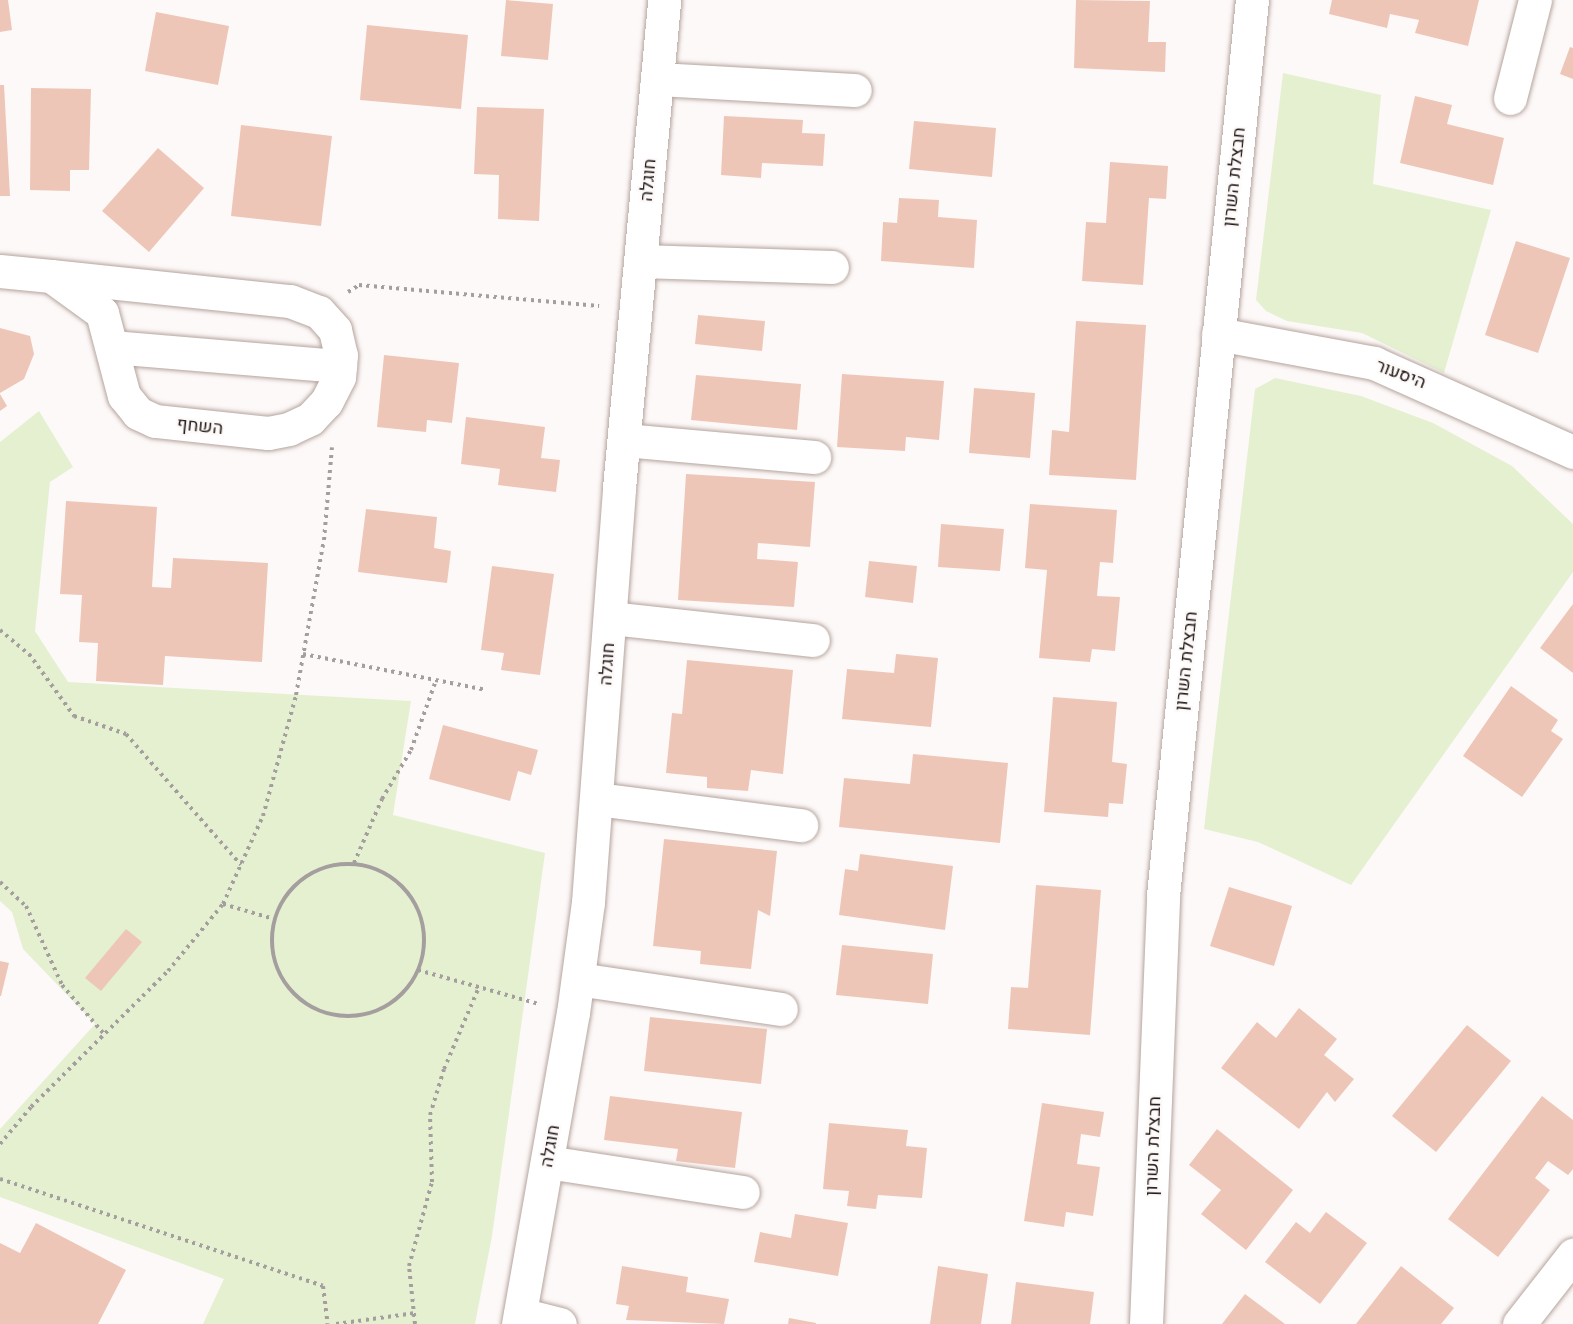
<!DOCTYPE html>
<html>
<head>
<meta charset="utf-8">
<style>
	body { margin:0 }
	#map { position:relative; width:1573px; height:1324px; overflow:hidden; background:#fdf9f8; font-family:Quicksand,Heebo,sans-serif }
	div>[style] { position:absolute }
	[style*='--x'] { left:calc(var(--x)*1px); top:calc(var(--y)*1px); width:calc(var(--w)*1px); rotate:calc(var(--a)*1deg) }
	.green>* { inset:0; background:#e5f0d1 }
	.building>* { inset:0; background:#eec6b7 }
	.path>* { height:4px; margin-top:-2px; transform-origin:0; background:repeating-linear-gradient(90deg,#a49f9e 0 3px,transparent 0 7.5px) }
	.path>.ring { margin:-2px; padding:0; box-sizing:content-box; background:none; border:4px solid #a49f9e; border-radius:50% }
	.roads { filter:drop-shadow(0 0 2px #b5a49d) drop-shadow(0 0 2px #b5a49d) }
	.minor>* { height:33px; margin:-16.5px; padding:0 16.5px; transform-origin:16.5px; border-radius:16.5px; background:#fff }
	span { translate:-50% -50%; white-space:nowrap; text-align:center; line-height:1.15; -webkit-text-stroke:4.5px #fdf9f8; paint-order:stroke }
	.street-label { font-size:18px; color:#201917 }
</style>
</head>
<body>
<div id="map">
	<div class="green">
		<div style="clip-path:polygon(1283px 73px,1381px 95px,1373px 184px,1491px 210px,1444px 373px,1362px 333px,1287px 321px,1266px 311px,1256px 300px)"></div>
		<div style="clip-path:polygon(1275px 378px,1361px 396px,1433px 423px,1512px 466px,1573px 524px,1573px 572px,1351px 885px,1258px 842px,1204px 829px,1255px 389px)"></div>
		<div style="clip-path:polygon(39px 411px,73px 467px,50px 482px,35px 631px,68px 682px,411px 701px,393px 815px,545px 853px,492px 1236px,475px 1324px,203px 1324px,224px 1279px,0 1197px,0 1129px,95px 1024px,23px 949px,12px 912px,0 901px,0 442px)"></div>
	</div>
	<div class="building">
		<div style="clip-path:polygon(0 0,8px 0,12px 30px,0 32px)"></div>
		<div style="clip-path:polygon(506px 0,553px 4px,548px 60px,501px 56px)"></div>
		<div style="clip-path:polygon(1076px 0,1150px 1px,1148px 42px,1166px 42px,1165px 72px,1074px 68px)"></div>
		<div style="clip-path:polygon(1332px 0,1479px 0,1468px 46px,1415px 33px,1419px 20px,1390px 14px,1387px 28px,1329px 14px)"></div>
		<div style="clip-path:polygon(156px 12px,229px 26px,218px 85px,145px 71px)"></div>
		<div style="clip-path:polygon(367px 25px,468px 35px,461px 109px,360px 100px)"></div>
		<div style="clip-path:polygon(1570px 47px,1573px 48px,1573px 79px,1560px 74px)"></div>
		<div style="clip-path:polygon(0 85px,4px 85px,10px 196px,0 196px)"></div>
		<div style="clip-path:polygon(31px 88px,91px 89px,89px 170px,70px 170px,70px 191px,30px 190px)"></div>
		<div style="clip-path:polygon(1415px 96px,1452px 105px,1447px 124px,1504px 138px,1493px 185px,1400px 163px)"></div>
		<div style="clip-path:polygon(477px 107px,544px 109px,539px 221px,498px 219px,499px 175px,474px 174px)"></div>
		<div style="clip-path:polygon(724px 116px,803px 120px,802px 133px,825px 134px,823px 166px,762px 163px,761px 178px,721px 175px)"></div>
		<div style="clip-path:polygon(914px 121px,996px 128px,992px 177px,909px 169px)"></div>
		<div style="clip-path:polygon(241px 125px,332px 136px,321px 226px,231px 216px)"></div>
		<div style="clip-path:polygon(158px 148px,204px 188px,149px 252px,102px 211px)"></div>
		<div style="clip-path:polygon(1110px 162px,1168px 166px,1166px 199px,1149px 198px,1143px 285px,1082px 281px,1086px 222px,1106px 223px)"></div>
		<div style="clip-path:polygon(899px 198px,939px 200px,938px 217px,977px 220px,974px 268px,881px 261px,883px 222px,897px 223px)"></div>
		<div style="clip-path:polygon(1516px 241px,1570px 258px,1538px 353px,1485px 335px)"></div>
		<div style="clip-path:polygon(698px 315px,765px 321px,762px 351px,695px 344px)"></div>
		<div style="clip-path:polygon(1076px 321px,1146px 325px,1136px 480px,1049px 475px,1052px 430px,1069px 432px)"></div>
		<div style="clip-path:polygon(0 328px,30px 336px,34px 354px,24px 379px,0 393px)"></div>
		<div style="clip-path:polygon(384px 355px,459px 363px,452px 423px,427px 420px,426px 432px,377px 427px)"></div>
		<div style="clip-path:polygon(842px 374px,944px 381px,939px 440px,906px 437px,905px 451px,837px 447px)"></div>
		<div style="clip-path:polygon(696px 375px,801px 384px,797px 430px,691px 420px)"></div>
		<div style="clip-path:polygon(974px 388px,1035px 393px,1030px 458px,969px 453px)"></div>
		<div style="clip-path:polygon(0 394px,7px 406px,0 411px)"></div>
		<div style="clip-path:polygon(466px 417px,545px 427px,541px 458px,560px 460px,556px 492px,498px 485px,500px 469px,461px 464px)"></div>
		<div style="clip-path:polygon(686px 474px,815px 482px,810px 547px,758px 543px,757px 559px,798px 562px,794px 607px,678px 600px)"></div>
		<div style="clip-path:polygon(66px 501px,157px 507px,152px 587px,171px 588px,173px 558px,268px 563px,262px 662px,165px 656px,163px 685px,96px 681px,98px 643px,79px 642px,82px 595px,60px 594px)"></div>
		<div style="clip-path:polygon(1030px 504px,1117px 510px,1113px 563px,1100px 562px,1097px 596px,1120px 597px,1115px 651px,1092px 649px,1090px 662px,1039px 658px,1047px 570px,1025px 568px)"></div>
		<div style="clip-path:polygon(366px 509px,437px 517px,434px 548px,451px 551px,447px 583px,358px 572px)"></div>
		<div style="clip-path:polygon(941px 524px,1004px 529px,1000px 571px,938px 567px)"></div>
		<div style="clip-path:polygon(869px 561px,917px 566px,913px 603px,865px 597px)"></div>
		<div style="clip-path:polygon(492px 566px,554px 574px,540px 675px,501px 670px,504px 653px,481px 650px)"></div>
		<div style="clip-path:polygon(1573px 604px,1573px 673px,1540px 648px)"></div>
		<div style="clip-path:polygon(896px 654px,938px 658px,931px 727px,842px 719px,847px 669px,894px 673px)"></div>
		<div style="clip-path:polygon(687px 660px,793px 670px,783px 774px,751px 770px,748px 791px,707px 788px,707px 777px,666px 773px,672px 713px,682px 714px)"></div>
		<div style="clip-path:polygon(1511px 686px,1558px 720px,1551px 731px,1563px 739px,1522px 797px,1463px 756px)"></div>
		<div style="clip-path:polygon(1053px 697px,1117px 702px,1112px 762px,1127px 764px,1123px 804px,1109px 803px,1108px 817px,1044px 812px)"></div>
		<div style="clip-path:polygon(443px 725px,538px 750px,531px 775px,518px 771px,510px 801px,429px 779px)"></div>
		<div style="clip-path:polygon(913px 754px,1008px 763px,1000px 843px,839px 827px,844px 778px,910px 784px)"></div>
		<div style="clip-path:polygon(664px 839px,777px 851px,770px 916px,758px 910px,751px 969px,700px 964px,701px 951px,653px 946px)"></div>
		<div style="clip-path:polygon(860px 854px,953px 866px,945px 930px,839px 915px,845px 869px,858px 871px)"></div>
		<div style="clip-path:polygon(1036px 885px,1101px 890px,1090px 1035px,1008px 1029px,1011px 987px,1028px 988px)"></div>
		<div style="clip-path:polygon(1229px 887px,1292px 906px,1274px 966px,1210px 946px)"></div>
		<div style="clip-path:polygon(126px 929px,142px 942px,101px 991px,85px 978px)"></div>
		<div style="clip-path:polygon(842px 945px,933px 954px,928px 1004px,836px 995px)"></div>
		<div style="clip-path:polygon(0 961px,9px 963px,1px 996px,0 996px)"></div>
		<div style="clip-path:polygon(1299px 1008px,1337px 1039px,1324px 1055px,1354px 1079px,1335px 1102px,1327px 1092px,1299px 1129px,1221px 1068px,1257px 1022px,1276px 1038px)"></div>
		<div style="clip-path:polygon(650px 1017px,767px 1029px,761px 1084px,644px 1071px)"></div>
		<div style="clip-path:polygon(1467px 1025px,1511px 1061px,1436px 1152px,1392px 1116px)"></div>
		<div style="clip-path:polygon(610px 1096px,742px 1112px,735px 1168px,676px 1161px,678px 1149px,604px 1140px)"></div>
		<div style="clip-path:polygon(1542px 1096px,1573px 1120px,1573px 1169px,1568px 1175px,1548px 1161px,1535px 1178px,1550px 1190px,1498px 1257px,1448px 1219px)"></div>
		<div style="clip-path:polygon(1042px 1103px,1104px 1112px,1100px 1137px,1081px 1134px,1077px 1164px,1100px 1167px,1093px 1216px,1066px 1212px,1064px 1227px,1024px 1221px)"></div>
		<div style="clip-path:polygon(829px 1123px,908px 1130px,906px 1146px,927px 1148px,922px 1198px,878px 1195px,876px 1209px,847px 1206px,849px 1191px,823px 1189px)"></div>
		<div style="clip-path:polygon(1217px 1129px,1293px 1190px,1246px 1250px,1201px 1214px,1221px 1190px,1189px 1165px)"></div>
		<div style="clip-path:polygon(1326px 1212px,1367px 1243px,1320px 1304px,1265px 1262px,1296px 1222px,1310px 1233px)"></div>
		<div style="clip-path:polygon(795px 1214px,848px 1223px,838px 1276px,754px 1262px,760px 1232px,791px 1238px)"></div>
		<div style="clip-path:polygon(36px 1223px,126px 1270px,98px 1324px,0 1324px,0 1243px,20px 1253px)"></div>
		<div style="clip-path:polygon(622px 1266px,688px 1277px,686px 1292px,729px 1299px,724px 1324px,626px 1320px,629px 1306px,616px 1304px)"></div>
		<div style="clip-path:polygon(938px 1266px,988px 1274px,981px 1324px,930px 1324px)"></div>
		<div style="clip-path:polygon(1401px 1266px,1454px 1308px,1441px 1324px,1356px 1324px)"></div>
		<div style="clip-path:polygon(1016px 1282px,1094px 1292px,1090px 1324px,1011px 1324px)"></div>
		<div style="clip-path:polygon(1245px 1294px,1285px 1324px,1222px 1324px)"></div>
		<div style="clip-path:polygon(789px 1318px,816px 1323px,816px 1324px,788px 1324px)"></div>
	</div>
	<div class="path">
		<div style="--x:348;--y:292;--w:13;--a:-32"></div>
		<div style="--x:359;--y:285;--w:241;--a:5"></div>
		<div style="--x:0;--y:630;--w:38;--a:40"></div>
		<div style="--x:29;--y:654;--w:77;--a:54"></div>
		<div style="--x:74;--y:716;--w:55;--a:19.1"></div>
		<div style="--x:126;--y:734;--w:174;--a:48.7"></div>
		<div style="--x:303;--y:654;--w:187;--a:11.1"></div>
		<div style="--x:354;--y:863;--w:70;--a:-66.4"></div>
		<div style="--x:382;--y:799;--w:57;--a:-59.4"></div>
		<div style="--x:411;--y:750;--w:74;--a:-70.3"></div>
		<div class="ring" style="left:272px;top:864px;width:148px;height:148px"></div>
		<div style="--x:0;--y:882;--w:35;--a:43"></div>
		<div style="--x:26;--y:906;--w:87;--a:65.5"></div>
		<div style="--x:62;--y:985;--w:65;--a:49.4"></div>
		<div style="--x:223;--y:904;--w:53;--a:16.4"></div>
		<div style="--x:418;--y:970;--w:126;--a:15.7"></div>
		<div style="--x:0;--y:1144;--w:48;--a:-50"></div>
		<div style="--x:31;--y:1107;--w:193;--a:-44.8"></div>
		<div style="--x:168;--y:971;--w:87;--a:-50.6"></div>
		<div style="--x:223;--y:904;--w:97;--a:-65.6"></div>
		<div style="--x:263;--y:816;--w:125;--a:-74.7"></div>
		<div style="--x:296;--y:695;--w:158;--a:-79.8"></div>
		<div style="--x:324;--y:540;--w:93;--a:-85.1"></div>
		<div style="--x:0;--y:1179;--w:340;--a:18.3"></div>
		<div style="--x:323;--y:1286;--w:38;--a:83"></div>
		<div style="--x:336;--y:1324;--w:80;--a:-7.9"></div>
		<div style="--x:415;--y:1324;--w:58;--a:-95.9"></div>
		<div style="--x:409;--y:1266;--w:87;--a:-74.7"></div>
		<div style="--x:432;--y:1182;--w:67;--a:-91.7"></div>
		<div style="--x:430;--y:1115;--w:48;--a:-73.1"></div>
		<div style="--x:444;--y:1069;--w:89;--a:-66.9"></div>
	</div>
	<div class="roads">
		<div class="minor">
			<div style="--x:657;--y:79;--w:198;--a:3.2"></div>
			<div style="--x:1510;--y:98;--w:101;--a:-75.7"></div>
			<div style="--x:640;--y:261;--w:192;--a:1.8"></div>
			<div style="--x:0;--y:271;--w:51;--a:5.6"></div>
			<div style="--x:51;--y:276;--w:240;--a:6"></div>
			<div style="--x:290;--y:301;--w:31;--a:21"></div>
			<div style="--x:319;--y:312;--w:24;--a:48"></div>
			<div style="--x:335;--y:330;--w:26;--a:77"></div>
			<div style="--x:341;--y:355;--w:22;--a:95"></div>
			<div style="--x:339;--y:377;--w:28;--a:117"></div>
			<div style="--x:326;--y:402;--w:23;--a:133"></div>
			<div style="--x:310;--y:419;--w:23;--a:155"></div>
			<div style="--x:289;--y:429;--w:21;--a:169"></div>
			<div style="--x:268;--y:433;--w:114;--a:-173.9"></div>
			<div style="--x:155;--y:421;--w:19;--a:-155"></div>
			<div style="--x:138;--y:413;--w:22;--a:-129"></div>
			<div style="--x:124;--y:396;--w:86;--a:-104.8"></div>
			<div style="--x:102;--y:313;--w:63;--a:-144"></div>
			<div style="--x:1218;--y:334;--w:159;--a:10.5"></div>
			<div style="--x:1374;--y:363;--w:218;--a:24.1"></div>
			<div style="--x:112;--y:347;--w:229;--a:4.8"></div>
			<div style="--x:624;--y:440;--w:191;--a:5.1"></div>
			<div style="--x:610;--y:618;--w:204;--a:6.2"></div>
			<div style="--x:597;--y:799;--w:206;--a:7.3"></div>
			<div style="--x:578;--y:979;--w:205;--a:8.4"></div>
			<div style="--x:547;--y:1162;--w:198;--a:8.7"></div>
			<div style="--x:520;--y:1314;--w:41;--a:14"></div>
			<div style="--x:518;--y:1324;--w:316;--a:-80"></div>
			<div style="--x:573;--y:1013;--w:112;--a:-82.3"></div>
			<div style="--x:588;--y:902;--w:415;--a:-85.7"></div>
			<div style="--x:619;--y:488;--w:490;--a:-84.7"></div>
			<div style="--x:1146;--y:1324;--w:428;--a:-87.7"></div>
			<div style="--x:1163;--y:896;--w:900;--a:-84.33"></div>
			<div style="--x:1519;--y:1324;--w:88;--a:-52"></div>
		</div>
	</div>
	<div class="street-label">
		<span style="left:1234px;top:177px;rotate:-84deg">חבצלת השרון</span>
		<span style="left:648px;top:180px;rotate:-85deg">חוגלה</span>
		<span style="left:1401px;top:374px;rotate:21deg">היסעור</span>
		<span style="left:200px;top:426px;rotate:6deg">השחף</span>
		<span style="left:1186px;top:661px;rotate:-84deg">חבצלת השרון</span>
		<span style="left:607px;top:664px;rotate:-86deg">חוגלה</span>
		<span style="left:550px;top:1146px;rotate:-80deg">חוגלה</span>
		<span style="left:1153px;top:1146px;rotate:-88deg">חבצלת השרון</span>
	</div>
</div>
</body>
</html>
